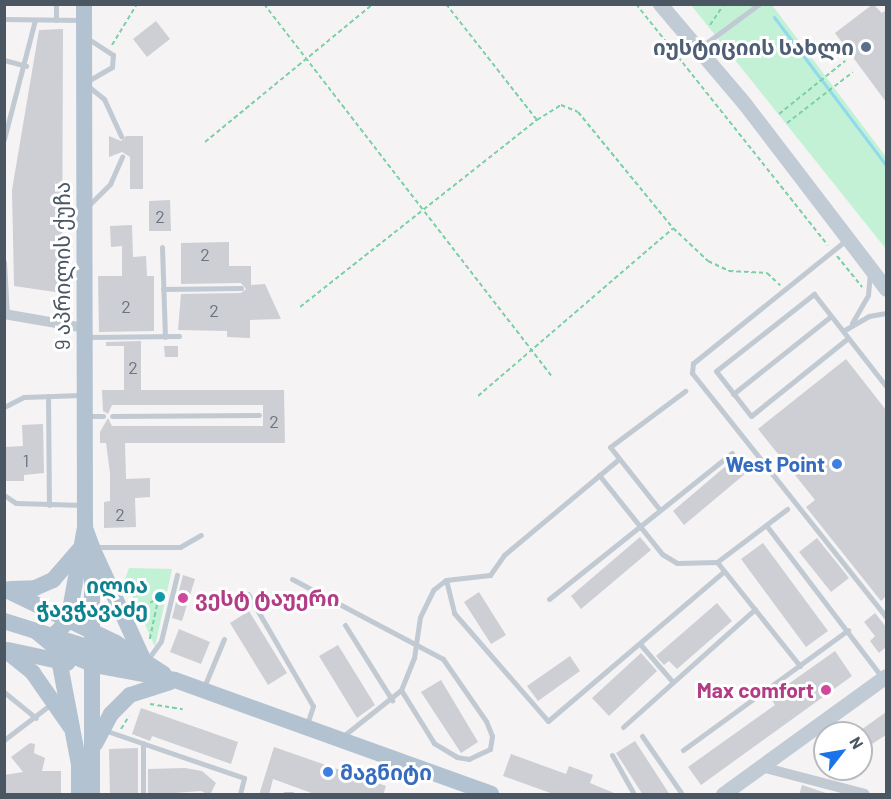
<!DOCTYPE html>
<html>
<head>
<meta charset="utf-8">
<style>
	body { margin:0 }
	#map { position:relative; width:891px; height:799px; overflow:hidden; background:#f5f3f3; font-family:Barlow,"Noto Sans Georgian",sans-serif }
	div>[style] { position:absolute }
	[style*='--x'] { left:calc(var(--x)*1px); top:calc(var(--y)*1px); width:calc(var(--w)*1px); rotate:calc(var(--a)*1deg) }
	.green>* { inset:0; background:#c3f1d5 }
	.stream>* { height:3px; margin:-1.5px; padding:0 1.5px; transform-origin:1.5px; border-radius:1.5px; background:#90daee }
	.building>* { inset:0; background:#cdcfd5 }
	.path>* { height:2px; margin-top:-1px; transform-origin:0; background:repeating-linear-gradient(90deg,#7ad0a6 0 4.5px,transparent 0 7.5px) }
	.lane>* { height:5px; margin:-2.5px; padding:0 2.5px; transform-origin:2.5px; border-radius:2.5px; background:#c1cad2 }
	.street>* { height:10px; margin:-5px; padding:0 5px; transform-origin:5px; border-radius:5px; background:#c1cad2 }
	.secondary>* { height:15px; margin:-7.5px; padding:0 7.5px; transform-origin:7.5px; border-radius:7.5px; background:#c1cbd6 }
	.primary>* { height:16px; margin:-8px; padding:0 8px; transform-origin:8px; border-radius:8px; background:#b3c2d1 }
	.dots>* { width:16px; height:16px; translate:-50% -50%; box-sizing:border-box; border:3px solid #fff; border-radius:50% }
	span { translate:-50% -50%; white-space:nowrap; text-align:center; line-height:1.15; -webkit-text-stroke:6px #fff; paint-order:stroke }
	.number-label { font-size:18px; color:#6b747e }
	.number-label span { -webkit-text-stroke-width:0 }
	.service-label { font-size:21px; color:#4e5e75; font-weight:700 }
	.right { translate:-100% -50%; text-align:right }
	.street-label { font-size:21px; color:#4a5661 }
	.shop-label { font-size:21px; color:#366cbe; font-weight:700 }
	.left { translate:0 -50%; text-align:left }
	.culture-label { font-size:21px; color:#0d838f; font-weight:700 }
	.hotel-label { font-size:21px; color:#b23c85; font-weight:700 }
	.frame { position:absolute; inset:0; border:6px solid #4a5661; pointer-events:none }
	.north { position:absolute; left:813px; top:721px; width:60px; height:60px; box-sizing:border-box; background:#fff; border:2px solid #b7bbc0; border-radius:50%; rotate:59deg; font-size:16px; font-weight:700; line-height:24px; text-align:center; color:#4a5661 }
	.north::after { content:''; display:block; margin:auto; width:21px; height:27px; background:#1a73e8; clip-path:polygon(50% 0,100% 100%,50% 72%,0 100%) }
</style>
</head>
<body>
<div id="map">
	<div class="green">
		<div style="clip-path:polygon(691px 5px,772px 5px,886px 157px,886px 249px)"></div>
		<div style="clip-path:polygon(129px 568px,172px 569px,155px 647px,125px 579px)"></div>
	</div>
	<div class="stream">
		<div style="--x:774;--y:17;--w:186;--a:52.9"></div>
	</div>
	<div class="building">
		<div style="clip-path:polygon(873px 4px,882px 13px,886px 10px,886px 102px,835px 33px)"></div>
		<div style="clip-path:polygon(156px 21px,170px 39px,147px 57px,133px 39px)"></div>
		<div style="clip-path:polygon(63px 29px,62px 293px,14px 286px,12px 190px,39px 30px)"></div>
		<div style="clip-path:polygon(109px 136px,121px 141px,126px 136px,143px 136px,143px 189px,130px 189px,130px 157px,122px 152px,109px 157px)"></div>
		<div style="clip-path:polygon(170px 200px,171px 231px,149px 231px,149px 201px)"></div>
		<div style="clip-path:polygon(132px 225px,133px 257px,146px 256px,147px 276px,154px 276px,154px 331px,99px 332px,98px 276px,122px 276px,122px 246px,111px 247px,110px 226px)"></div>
		<div style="clip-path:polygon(229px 242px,229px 266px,251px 266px,251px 285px,265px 284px,281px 319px,250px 320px,250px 338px,227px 337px,227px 331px,178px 330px,181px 294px,241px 293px,246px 289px,241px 283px,181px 284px,181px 243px)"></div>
		<div style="clip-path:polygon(141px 341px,141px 390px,284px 390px,285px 443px,125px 443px,126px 479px,150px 478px,150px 497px,135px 498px,136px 527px,104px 528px,104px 502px,110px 501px,110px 473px,106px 443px,100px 443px,100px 432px,108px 418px,112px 426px,263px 426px,263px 405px,112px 405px,108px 414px,103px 411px,102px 390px,124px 390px,124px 346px,106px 346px,106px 342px)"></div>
		<div style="clip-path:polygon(164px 346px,178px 346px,178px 357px,165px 357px)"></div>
		<div style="clip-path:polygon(846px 359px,886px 410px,886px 596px,881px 601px,806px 507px,815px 500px,758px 429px)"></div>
		<div style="clip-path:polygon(43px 424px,44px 473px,24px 475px,24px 481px,5px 481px,5px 447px,23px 446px,22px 425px)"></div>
		<div style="clip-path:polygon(740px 454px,752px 468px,684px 525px,673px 511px)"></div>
		<div style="clip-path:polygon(640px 537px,651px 550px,581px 609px,571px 596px)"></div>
		<div style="clip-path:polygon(817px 538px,849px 578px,831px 592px,799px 552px)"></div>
		<div style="clip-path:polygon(763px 543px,828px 631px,806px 647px,741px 559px)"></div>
		<div style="clip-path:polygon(183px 575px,195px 579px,182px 621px,172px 618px)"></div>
		<div style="clip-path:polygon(479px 592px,506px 635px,491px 644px,464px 602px)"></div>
		<div style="clip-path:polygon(717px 603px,732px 621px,677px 669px,669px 661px,664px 665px,656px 656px)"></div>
		<div style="clip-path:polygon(249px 611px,287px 673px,268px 685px,230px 623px)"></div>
		<div style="clip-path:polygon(875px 613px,886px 627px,886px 647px,879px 653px,870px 641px,875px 636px,864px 622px)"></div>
		<div style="clip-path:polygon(179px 629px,210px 642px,201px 664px,170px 652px)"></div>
		<div style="clip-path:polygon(338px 645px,375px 705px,357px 718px,319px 656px)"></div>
		<div style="clip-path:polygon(835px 651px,852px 676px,701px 785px,688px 767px,775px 705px,770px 697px)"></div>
		<div style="clip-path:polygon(641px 653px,657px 671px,609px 716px,592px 698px)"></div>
		<div style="clip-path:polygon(570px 656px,580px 671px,538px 701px,527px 686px)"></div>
		<div style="clip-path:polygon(441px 680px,478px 742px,461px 753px,421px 692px)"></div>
		<div style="clip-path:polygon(141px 708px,238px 742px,231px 764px,152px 736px,150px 741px,132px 734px)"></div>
		<div style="clip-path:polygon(886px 712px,886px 735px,861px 751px,861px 730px)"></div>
		<div style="clip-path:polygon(635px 741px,670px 795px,643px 795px,620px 759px,616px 753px)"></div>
		<div style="clip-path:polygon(30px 743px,35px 744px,34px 753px,45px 758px,42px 771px,61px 771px,61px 793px,4px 795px,4px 775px,23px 772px,11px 757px)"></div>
		<div style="clip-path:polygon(274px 747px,386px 786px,383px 795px,317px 795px,273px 779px,269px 795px,259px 795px)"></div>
		<div style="clip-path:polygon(138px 748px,138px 795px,110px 795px,109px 749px)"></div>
		<div style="clip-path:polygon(511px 754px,566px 774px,569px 766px,593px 775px,590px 783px,619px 795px,556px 795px,503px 776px)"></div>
		<div style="clip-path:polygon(185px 768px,202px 771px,216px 783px,210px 795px,201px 791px,148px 795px,148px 769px)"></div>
		<div style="clip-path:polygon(802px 785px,826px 793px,826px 795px,799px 795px)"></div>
	</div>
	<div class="path">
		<div style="--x:264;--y:4;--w:470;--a:52.3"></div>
		<div style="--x:446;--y:4;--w:147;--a:51.9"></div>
		<div style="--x:636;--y:4;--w:308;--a:51.5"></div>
		<div style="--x:710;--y:25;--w:25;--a:-56"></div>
		<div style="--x:112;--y:45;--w:48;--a:-58.6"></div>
		<div style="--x:779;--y:114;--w:85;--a:-38.8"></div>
		<div style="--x:787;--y:123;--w:83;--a:-37.7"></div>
		<div style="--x:205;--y:142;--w:217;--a:-39.4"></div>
		<div style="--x:837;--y:256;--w:40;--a:51"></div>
		<div style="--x:300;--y:307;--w:302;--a:-38.3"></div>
		<div style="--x:537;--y:120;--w:28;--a:-32"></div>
		<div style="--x:561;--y:105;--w:18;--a:22"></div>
		<div style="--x:578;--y:112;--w:150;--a:50.7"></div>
		<div style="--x:478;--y:396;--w:257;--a:-40.7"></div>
		<div style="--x:673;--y:228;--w:48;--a:43.3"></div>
		<div style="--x:708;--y:261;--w:23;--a:25"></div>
		<div style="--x:729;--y:271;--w:38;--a:3"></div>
		<div style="--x:767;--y:273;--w:18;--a:43"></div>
		<div style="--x:137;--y:610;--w:21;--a:-29"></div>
		<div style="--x:155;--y:600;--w:5;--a:68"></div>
		<div style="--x:157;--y:605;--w:35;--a:102"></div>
		<div style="--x:150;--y:704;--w:33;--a:9"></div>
		<div style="--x:121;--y:729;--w:15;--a:-58"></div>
	</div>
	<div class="lane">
		<div style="--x:56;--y:4;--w:16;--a:90"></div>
		<div style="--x:4;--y:19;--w:77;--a:0.7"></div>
		<div style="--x:87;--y:38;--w:31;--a:33"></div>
		<div style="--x:113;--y:55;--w:12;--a:95"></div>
		<div style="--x:112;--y:67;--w:28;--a:150"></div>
		<div style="--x:698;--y:49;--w:76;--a:-36.4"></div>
		<div style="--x:4;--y:60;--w:23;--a:15"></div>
		<div style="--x:88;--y:86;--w:21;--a:39"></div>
		<div style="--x:104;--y:99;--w:41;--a:65.3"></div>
		<div style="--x:4;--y:139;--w:123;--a:-75.4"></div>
		<div style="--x:87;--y:207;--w:33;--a:-45"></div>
		<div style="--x:110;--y:184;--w:30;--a:-66"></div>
		<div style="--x:845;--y:241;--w:195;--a:141.2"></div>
		<div style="--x:693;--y:363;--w:10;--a:96"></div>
		<div style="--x:692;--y:373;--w:312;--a:51.5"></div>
		<div style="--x:162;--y:247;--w:90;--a:88.1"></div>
		<div style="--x:4;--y:262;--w:53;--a:86.8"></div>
		<div style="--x:163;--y:289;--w:78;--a:-0.7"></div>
		<div style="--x:852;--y:323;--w:32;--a:-60"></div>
		<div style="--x:868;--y:295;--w:22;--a:-85"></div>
		<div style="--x:843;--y:331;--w:30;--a:-30"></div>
		<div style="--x:869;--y:316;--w:17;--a:-10"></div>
		<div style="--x:88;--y:337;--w:91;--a:-0.6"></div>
		<div style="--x:848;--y:338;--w:124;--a:141.2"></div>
		<div style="--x:751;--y:416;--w:57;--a:-127.9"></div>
		<div style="--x:716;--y:371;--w:125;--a:-38.2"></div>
		<div style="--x:814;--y:294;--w:117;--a:52"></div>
		<div style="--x:733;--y:394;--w:125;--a:-38.5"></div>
		<div style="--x:48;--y:396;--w:109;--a:89.5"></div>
		<div style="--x:4;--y:407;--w:22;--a:-27"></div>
		<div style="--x:24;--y:397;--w:57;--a:-2"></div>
		<div style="--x:86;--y:416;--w:17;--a:0"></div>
		<div style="--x:112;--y:416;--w:147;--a:-0.4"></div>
		<div style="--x:599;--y:475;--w:101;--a:51.4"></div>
		<div style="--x:662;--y:554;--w:17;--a:31"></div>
		<div style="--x:677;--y:563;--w:40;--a:-1.4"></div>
		<div style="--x:717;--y:562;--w:133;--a:51.4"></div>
		<div style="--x:4;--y:495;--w:14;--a:34"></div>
		<div style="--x:16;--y:503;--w:67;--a:1.7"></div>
		<div style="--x:660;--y:510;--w:80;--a:-128.4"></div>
		<div style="--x:610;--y:447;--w:94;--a:-36.7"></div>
		<div style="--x:766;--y:525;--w:191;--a:52.7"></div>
		<div style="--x:93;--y:547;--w:87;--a:0"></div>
		<div style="--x:180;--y:547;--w:24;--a:-30"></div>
		<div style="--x:717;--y:562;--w:88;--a:-37.1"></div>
		<div style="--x:292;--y:579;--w:171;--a:27.9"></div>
		<div style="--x:443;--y:659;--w:75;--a:55.3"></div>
		<div style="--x:486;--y:721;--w:16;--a:68"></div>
		<div style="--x:492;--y:736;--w:13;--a:99"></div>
		<div style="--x:490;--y:749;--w:23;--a:155"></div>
		<div style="--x:469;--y:759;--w:12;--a:-171"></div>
		<div style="--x:457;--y:757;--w:27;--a:-149"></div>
		<div style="--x:434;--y:743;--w:62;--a:-121.9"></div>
		<div style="--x:446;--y:580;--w:34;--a:76"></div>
		<div style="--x:454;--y:613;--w:143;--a:49"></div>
		<div style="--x:548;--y:721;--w:231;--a:-40.4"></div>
		<div style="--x:248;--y:594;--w:129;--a:59.9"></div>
		<div style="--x:313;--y:706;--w:19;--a:108"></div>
		<div style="--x:549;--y:599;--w:234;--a:-38.6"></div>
		<div style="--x:345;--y:625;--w:89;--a:57.9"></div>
		<div style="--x:640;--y:644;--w:49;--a:49.1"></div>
		<div style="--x:148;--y:659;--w:22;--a:-54"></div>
		<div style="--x:161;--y:641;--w:68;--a:-76.4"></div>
		<div style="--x:204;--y:687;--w:52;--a:-67.4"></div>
		<div style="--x:4;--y:692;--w:41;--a:39.1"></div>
		<div style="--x:623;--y:727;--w:177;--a:-41.8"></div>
		<div style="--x:104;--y:730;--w:148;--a:18.9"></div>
		<div style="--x:244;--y:778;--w:16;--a:104"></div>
		<div style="--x:642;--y:736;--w:70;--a:55.4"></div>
		<div style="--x:342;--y:737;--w:75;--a:-38.5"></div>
		<div style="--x:401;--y:690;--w:35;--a:-68"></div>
		<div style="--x:414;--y:658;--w:41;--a:-81.7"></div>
		<div style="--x:420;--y:617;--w:30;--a:-64"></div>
		<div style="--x:433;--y:590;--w:16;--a:-38"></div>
		<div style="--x:446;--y:580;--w:44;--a:-6.5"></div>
		<div style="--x:490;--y:575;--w:24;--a:-55"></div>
		<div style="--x:504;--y:555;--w:150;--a:-39.9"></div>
		<div style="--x:4;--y:740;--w:58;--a:-37.3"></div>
		<div style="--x:143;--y:743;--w:51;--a:90"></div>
		<div style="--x:683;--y:750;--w:204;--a:-36"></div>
		<div style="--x:612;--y:755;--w:45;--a:60.6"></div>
		<div style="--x:285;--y:794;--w:7;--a:0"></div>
	</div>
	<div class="street">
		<div style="--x:4;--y:314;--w:81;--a:9.9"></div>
		<div style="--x:762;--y:767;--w:106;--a:14.7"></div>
	</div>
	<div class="secondary">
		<div style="--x:660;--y:4;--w:130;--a:49.7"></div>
		<div style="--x:744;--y:103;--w:234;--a:52.6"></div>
		<div style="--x:723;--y:794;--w:201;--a:-35.9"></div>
	</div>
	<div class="primary">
		<div style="--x:85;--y:528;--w:20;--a:70"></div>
		<div style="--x:92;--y:547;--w:247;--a:90"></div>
		<div style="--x:95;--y:554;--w:118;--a:65.4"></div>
		<div style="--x:4;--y:589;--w:124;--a:25.7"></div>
		<div style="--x:116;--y:643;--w:57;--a:32.9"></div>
		<div style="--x:10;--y:589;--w:25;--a:-2"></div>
		<div style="--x:35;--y:588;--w:20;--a:-24"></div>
		<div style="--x:53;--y:580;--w:40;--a:-49"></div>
		<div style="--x:4;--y:621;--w:134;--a:17.4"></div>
		<div style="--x:37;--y:632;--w:26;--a:40"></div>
		<div style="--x:57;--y:649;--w:40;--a:23.4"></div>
		<div style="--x:94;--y:665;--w:82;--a:10.5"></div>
		<div style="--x:175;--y:680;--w:336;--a:19.8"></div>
		<div style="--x:55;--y:634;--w:18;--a:-45"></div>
		<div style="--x:68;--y:621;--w:96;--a:-79.7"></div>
		<div style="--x:85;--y:527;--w:523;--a:-90.11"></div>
		<div style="--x:57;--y:649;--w:117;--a:79.2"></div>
		<div style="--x:79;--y:764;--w:30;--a:90"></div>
		<div style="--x:5;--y:650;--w:36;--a:39"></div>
		<div style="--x:33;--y:673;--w:65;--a:55.1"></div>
		<div style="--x:8;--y:650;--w:61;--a:12.2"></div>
		<div style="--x:95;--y:744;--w:34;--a:-62"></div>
		<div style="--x:111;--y:714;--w:27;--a:-45"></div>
		<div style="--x:130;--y:695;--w:42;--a:-18"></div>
	</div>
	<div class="dots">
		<div style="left:866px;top:47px;background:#5c6f8a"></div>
		<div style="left:837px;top:464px;background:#3f7fe0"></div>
		<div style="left:160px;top:597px;background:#0f9aa8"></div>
		<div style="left:183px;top:598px;background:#d1479c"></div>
		<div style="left:826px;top:690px;background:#d1479c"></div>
		<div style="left:328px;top:772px;background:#3f7fe0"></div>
	</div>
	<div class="number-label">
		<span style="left:160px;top:216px">2</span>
		<span style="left:205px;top:254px">2</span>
		<span style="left:126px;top:306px">2</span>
		<span style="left:214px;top:310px">2</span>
		<span style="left:133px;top:367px">2</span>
		<span style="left:274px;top:421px">2</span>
		<span style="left:26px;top:460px">1</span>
		<span style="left:120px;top:514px">2</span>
	</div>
	<div class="service-label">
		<span class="right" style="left:854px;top:47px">იუსტიციის სახლი</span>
	</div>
	<div class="street-label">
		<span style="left:62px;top:266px;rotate:-90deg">9 აპრილის ქუჩა</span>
	</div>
	<div class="shop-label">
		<span class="right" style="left:825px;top:464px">West Point</span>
		<span class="left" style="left:340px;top:772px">მაგნიტი</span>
	</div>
	<div class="culture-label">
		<span class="right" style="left:148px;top:597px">ილია<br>ჭავჭავაძე</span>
	</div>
	<div class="hotel-label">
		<span class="left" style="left:195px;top:598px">ვესტ ტაუერი</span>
		<span class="right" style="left:814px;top:690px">Max comfort</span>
	</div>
	<div class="frame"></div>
	<div class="north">N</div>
</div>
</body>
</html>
